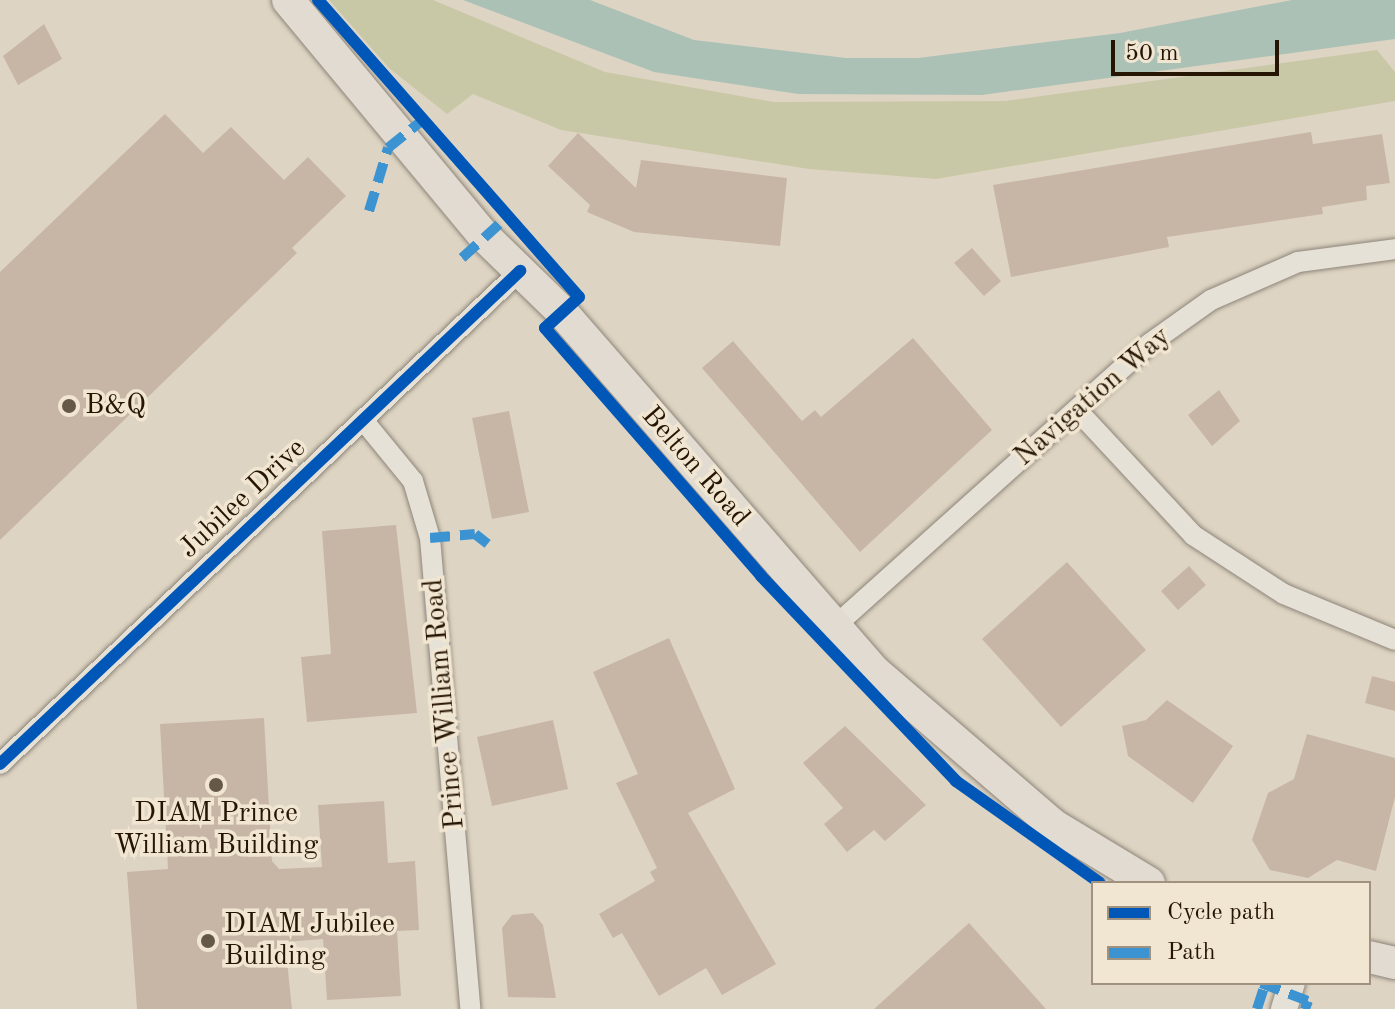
<!DOCTYPE html>
<html>
<head>
<meta charset="utf-8">
<style>
	body { margin:0 }
	#map { position:relative; width:1395px; height:1009px; overflow:hidden; background:#ded4c3; font-family:"Old Standard TT",serif }
	div>[style] { position:absolute }
	[style*='--x'] { left:calc(var(--x)*1px); top:calc(var(--y)*1px); width:calc(var(--w)*1px); rotate:calc(var(--a)*1deg) }
	.green>* { inset:0; background:#c9c8a6 }
	.water>* { inset:0; background:#acc1b6 }
	.building>* { inset:0; background:#c7b6a6 }
	.roads { filter:drop-shadow(0 0 2px #8d8579) drop-shadow(0 0 2px #8d8579) }
	.minor>* { height:20px; margin:-10px; padding:0 10px; transform-origin:10px; border-radius:10px; background:#e6e1d7 }
	.tertiary>* { height:26px; margin:-13px; padding:0 13px; transform-origin:13px; border-radius:13px; background:#e6e1d7 }
	.primary>* { height:32px; margin:-16px; padding:0 16px; transform-origin:16px; border-radius:16px; background:#e1dbd1 }
	.quiet>* { height:10px; margin-top:-5px; transform-origin:0; background:repeating-linear-gradient(90deg,#3b93d1 0 20px,transparent 0 30px) }
	.cycleway>* { height:12px; margin:-6px; padding:0 6px; transform-origin:6px; border-radius:6px; background:#0057b8 }
	.dots>* { width:22px; height:22px; translate:-50% -50%; box-sizing:border-box; border:4px solid #f1e6d1; border-radius:50% }
	span { translate:-50% -50%; white-space:nowrap; text-align:center; line-height:1.15; -webkit-text-stroke:7px #f1e6d1; paint-order:stroke }
	.street-label { font-size:28px; color:#261503 }
	.poi-label { font-size:28px; color:#261503 }
	.left { translate:0 -50%; text-align:left }
	.legend { position:absolute; left:1091px; top:881px; width:280px; height:104px; box-sizing:border-box; background:#f1e6d1; border:2px solid #a0927f; margin:0; padding:10px 14px; list-style:none; font-size:24px; color:#261503 }
	.legend li { display:flex; align-items:center; gap:16px; height:40px }
	.legend b { width:40px; border:2px solid #a0927f }
	.scale { position:absolute; left:1111px; top:40px; width:168px; height:36px; box-sizing:border-box; border:4px solid #261503; border-top:0; padding-left:10px; font-size:24px; line-height:28px; white-space:nowrap; color:#261503; -webkit-text-stroke:6px #f1e6d1; paint-order:stroke }
</style>
</head>
<body>
<div id="map">
	<div class="green">
		<div style="clip-path:polygon(329px 0,433px 0,605px 72px,774px 102px,1005px 101px,1377px 50px,1395px 72px,1395px 101px,936px 179px,809px 169px,561px 130px,473px 94px,447px 114px,389px 68px)"></div>
	</div>
	<div class="water">
		<div style="clip-path:polygon(463px 0,590px 0,694px 40px,846px 58px,918px 58px,1120px 33px,1292px 0,1395px 0,1395px 39px,982px 95px,798px 94px,654px 72px)"></div>
	</div>
	<div class="building">
		<div style="clip-path:polygon(44px 24px,62px 59px,18px 85px,3px 56px)"></div>
		<div style="clip-path:polygon(165px 114px,203px 153px,231px 127px,284px 180px,308px 157px,346px 196px,292px 248px,297px 253px,0 540px,0 272px)"></div>
		<div style="clip-path:polygon(1311px 132px,1313px 144px,1382px 134px,1390px 183px,1366px 186px,1367px 200px,1322px 207px,1323px 214px,1167px 237px,1169px 247px,1011px 277px,993px 185px)"></div>
		<div style="clip-path:polygon(578px 133px,636px 188px,641px 160px,787px 178px,780px 246px,634px 232px,587px 212px,590px 205px,548px 166px)"></div>
		<div style="clip-path:polygon(972px 248px,1001px 281px,984px 296px,954px 263px)"></div>
		<div style="clip-path:polygon(913px 338px,992px 430px,860px 552px,702px 368px,733px 341px,802px 421px,815px 410px,821px 417px)"></div>
		<div style="clip-path:polygon(1219px 390px,1240px 421px,1212px 446px,1188px 415px)"></div>
		<div style="clip-path:polygon(509px 411px,529px 512px,492px 519px,472px 418px)"></div>
		<div style="clip-path:polygon(396px 525px,417px 713px,307px 722px,301px 657px,331px 654px,322px 531px)"></div>
		<div style="clip-path:polygon(1067px 562px,1146px 650px,1061px 727px,982px 639px)"></div>
		<div style="clip-path:polygon(1189px 566px,1206px 585px,1178px 610px,1161px 591px)"></div>
		<div style="clip-path:polygon(669px 638px,735px 789px,688px 813px,776px 964px,722px 995px,706px 968px,659px 996px,622px 933px,613px 938px,599px 914px,655px 881px,650px 872px,657px 868px,616px 783px,638px 774px,593px 672px)"></div>
		<div style="clip-path:polygon(1372px 676px,1395px 682px,1395px 711px,1365px 703px)"></div>
		<div style="clip-path:polygon(1167px 700px,1233px 746px,1193px 803px,1128px 756px,1122px 726px,1146px 720px)"></div>
		<div style="clip-path:polygon(264px 718px,272px 861px,279px 869px,322px 867px,318px 805px,384px 801px,388px 863px,415px 861px,419px 930px,397px 931px,401px 996px,327px 1000px,323px 939px,285px 942px,292px 1009px,137px 1009px,127px 872px,168px 869px,160px 724px)"></div>
		<div style="clip-path:polygon(553px 720px,568px 789px,492px 806px,477px 737px)"></div>
		<div style="clip-path:polygon(845px 726px,926px 805px,885px 841px,874px 830px,847px 852px,824px 824px,843px 808px,803px 763px)"></div>
		<div style="clip-path:polygon(1307px 734px,1395px 758px,1395px 797px,1376px 871px,1337px 860px,1308px 878px,1270px 870px,1252px 840px,1268px 793px,1294px 779px)"></div>
		<div style="clip-path:polygon(533px 913px,543px 925px,556px 998px,508px 997px,502px 928px,512px 915px)"></div>
		<div style="clip-path:polygon(969px 923px,1046px 1009px,874px 1009px)"></div>
	</div>
	<div class="roads">
		<div class="minor">
			<div style="--x:1077;--y:410;--w:171;--a:47.1"></div>
			<div style="--x:1193;--y:535;--w:108;--a:33"></div>
			<div style="--x:1284;--y:594;--w:120;--a:22.5"></div>
			<div style="--x:363;--y:420;--w:79;--a:50.7"></div>
			<div style="--x:413;--y:481;--w:59;--a:73.4"></div>
			<div style="--x:430;--y:538;--w:473;--a:85.1"></div>
			<div style="--x:835;--y:626;--w:422;--a:-41.9"></div>
			<div style="--x:1149;--y:344;--w:76;--a:-35.4"></div>
			<div style="--x:1211;--y:300;--w:95;--a:-23.6"></div>
			<div style="--x:1298;--y:262;--w:98;--a:-7.6"></div>
			<div style="--x:0;--y:764;--w:717;--a:-43.47"></div>
		</div>
		<div class="tertiary">
			<div style="--x:1284;--y:1009;--w:27;--a:-73"></div>
		</div>
		<div class="primary">
			<div style="--x:288;--y:0;--w:308;--a:50.3"></div>
			<div style="--x:485;--y:237;--w:107;--a:44.2"></div>
			<div style="--x:562;--y:312;--w:474;--a:49"></div>
			<div style="--x:873;--y:670;--w:238;--a:40.7"></div>
			<div style="--x:1053;--y:825;--w:112;--a:31.1"></div>
			<div style="--x:1369;--y:957;--w:27;--a:13"></div>
		</div>
	</div>
	<div class="quiet">
		<div style="--x:369;--y:211;--w:66;--a:-73.2"></div>
		<div style="--x:388;--y:148;--w:46;--a:-38.9"></div>
		<div style="--x:462;--y:258;--w:62;--a:-42.4"></div>
		<div style="--x:430;--y:538;--w:45;--a:-5.1"></div>
		<div style="--x:475;--y:534;--w:16;--a:38"></div>
		<div style="--x:1261;--y:983;--w:50;--a:21"></div>
		<div style="--x:1308;--y:1001;--w:9;--a:111"></div>
		<div style="--x:1257;--y:1009;--w:22;--a:-72"></div>
	</div>
	<div class="cycleway">
		<div style="--x:318;--y:0;--w:395;--a:48.7"></div>
		<div style="--x:579;--y:297;--w:46;--a:137.6"></div>
		<div style="--x:545;--y:328;--w:329;--a:48.9"></div>
		<div style="--x:761;--y:576;--w:283;--a:46.4"></div>
		<div style="--x:956;--y:781;--w:176;--a:35.3"></div>
		<div style="--x:0;--y:764;--w:717;--a:-43.47"></div>
	</div>
	<div class="dots">
		<div style="left:69px;top:406px;background:#665846"></div>
		<div style="left:216px;top:785px;background:#665846"></div>
		<div style="left:208px;top:941px;background:#665846"></div>
	</div>
	<div class="street-label">
		<span style="left:1093px;top:397px;rotate:-41deg">Navigation Way</span>
		<span style="left:695px;top:467px;rotate:49deg">Belton Road</span>
		<span style="left:243px;top:499px;rotate:-43deg">Jubilee Drive</span>
		<span style="left:445px;top:704px;rotate:-95deg">Prince William Road</span>
	</div>
	<div class="poi-label">
		<span class="left" style="left:85px;top:406px">B&amp;Q</span>
		<span style="left:216px;top:830px">DIAM Prince<br>William Building</span>
		<span class="left" style="left:224px;top:941px">DIAM Jubilee<br>Building</span>
	</div>
	<ul class="legend">
	<li><b style="height:10px;background:#0057b8"></b>Cycle path</li>
	<li><b style="height:10px;background:#3b93d1"></b>Path</li>
	</ul>
	<div class="scale">50 m</div>
</div>
</body>
</html>
